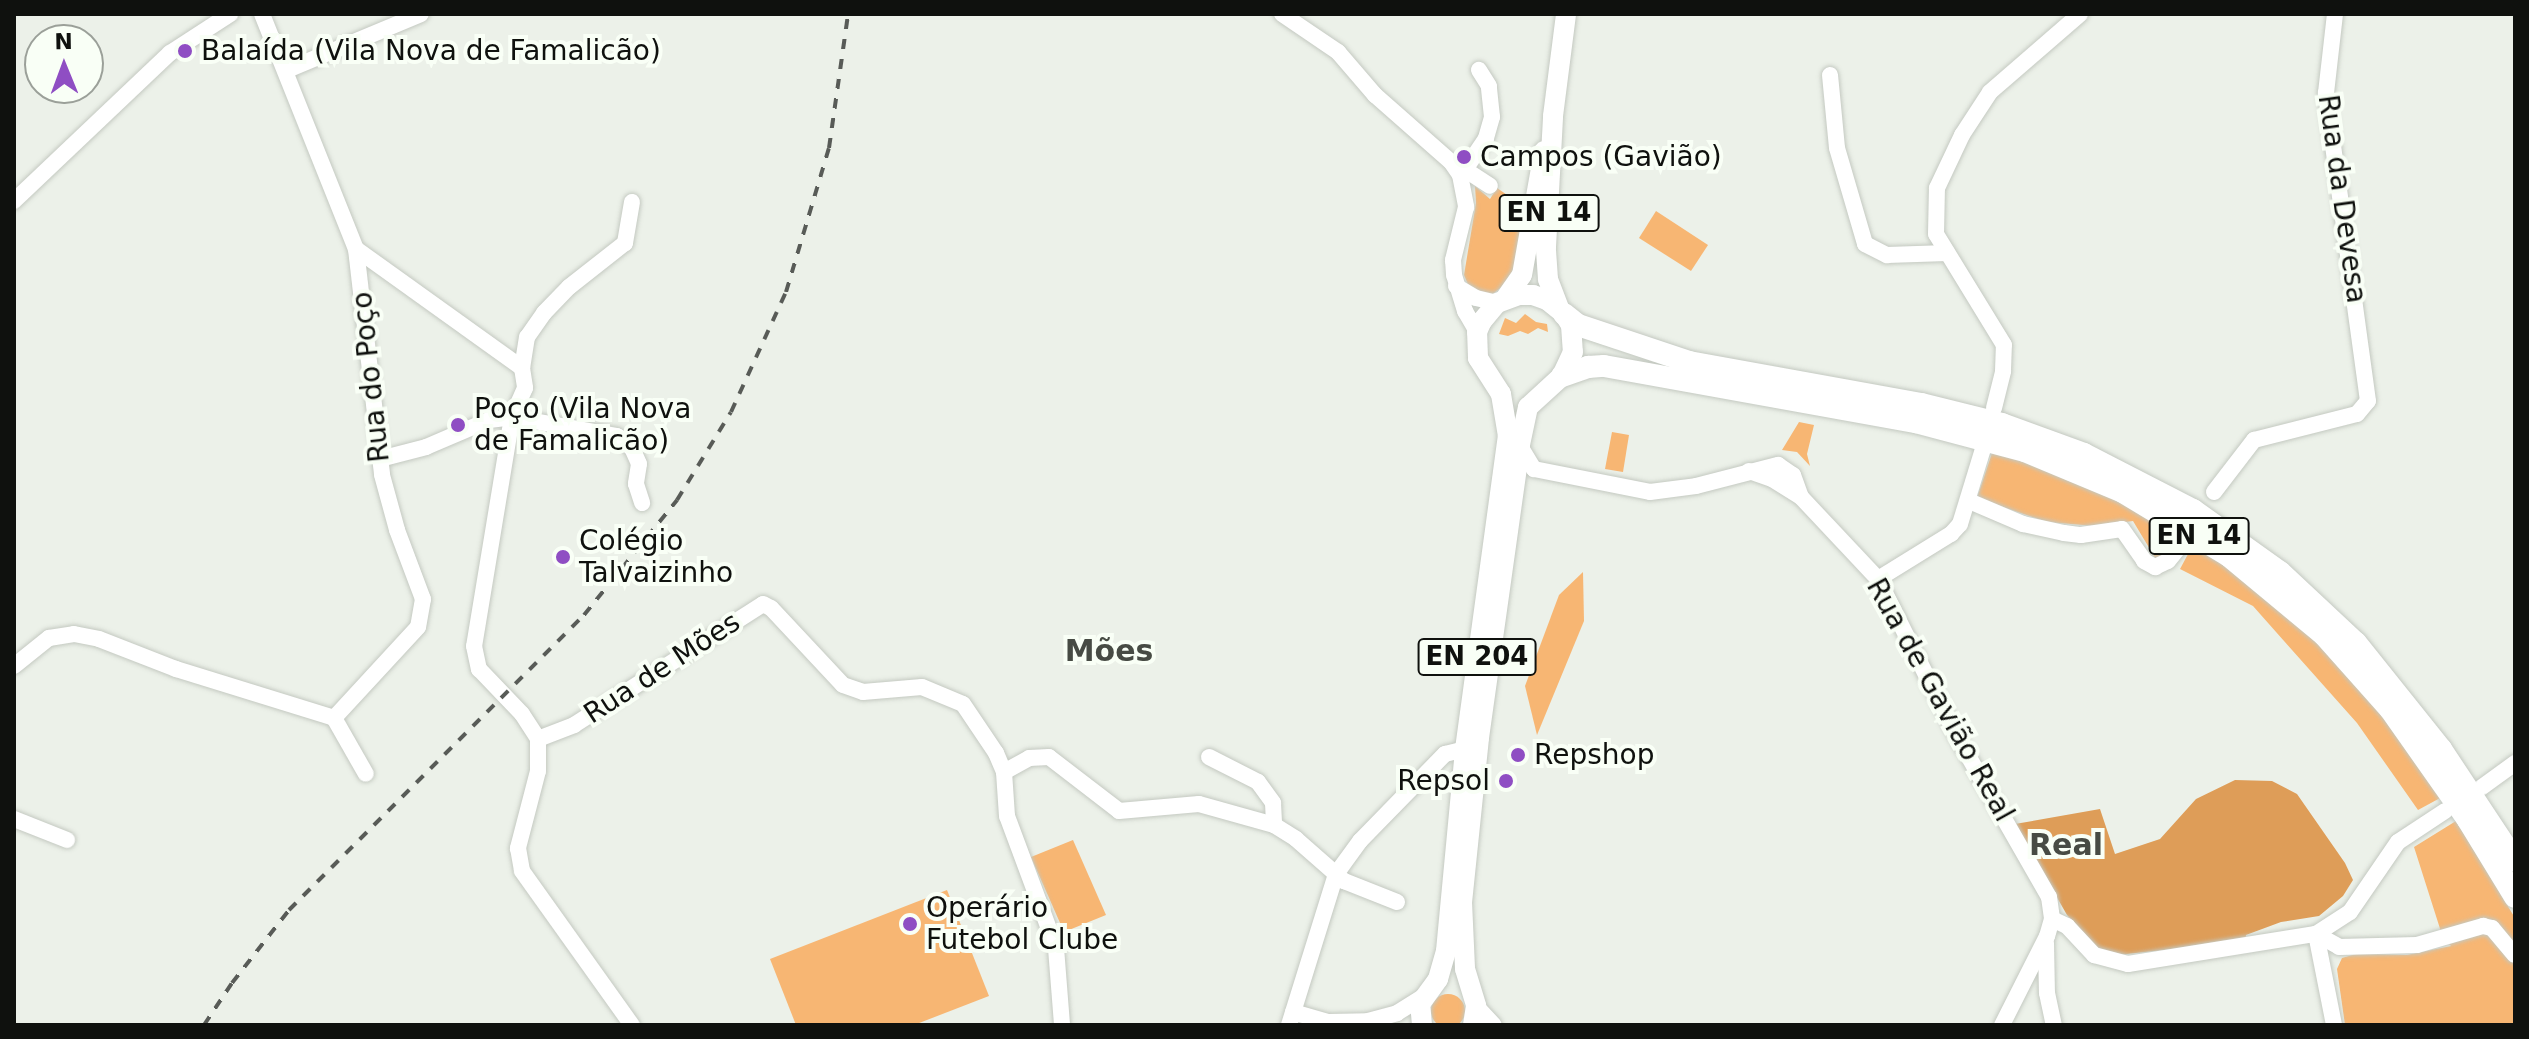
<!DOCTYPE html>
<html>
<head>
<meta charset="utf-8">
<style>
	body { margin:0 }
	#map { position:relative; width:2529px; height:1039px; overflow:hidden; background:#ecf1e9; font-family:"DejaVu Sans",sans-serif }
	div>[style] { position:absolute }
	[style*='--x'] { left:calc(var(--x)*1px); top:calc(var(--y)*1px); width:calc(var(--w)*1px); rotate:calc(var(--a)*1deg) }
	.green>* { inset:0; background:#f7b673 }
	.round { border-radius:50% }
	.forest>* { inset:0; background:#de9d58 }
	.roads { filter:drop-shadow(0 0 2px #c4c9c1) drop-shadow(0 0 2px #c4c9c1) }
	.minor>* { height:16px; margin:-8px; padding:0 8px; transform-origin:8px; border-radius:8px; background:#fff }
	.major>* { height:20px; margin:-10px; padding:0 10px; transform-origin:10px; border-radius:10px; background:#fff }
	.highway>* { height:22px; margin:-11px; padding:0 11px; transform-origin:11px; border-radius:11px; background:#fff }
	.rail>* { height:4px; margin-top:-2px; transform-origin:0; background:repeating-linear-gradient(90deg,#585b57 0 10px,transparent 0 20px) }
	.dots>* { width:22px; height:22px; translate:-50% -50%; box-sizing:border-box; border:4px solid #f9fff6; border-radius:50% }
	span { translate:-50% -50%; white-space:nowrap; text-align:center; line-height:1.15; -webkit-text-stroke:8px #f9fff6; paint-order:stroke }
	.shield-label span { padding:2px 6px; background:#f9fff6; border:2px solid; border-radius:6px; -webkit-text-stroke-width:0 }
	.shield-label { font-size:26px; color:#0f110e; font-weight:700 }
	.poi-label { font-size:28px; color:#0f110e }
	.left { translate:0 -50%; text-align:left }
	.right { translate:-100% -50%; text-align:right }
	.street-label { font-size:28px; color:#0f110e }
	.neighbourhood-label { font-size:30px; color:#474b44; font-weight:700 }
	.frame { position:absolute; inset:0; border:16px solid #0f110e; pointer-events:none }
	.north { position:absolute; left:24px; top:24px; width:80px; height:80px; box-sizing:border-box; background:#f9fff6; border:2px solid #9ba099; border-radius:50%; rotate:359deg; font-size:22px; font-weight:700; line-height:32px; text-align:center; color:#0f110e }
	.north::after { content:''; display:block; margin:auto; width:28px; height:36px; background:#8f4ec3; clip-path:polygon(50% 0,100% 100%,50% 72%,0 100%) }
</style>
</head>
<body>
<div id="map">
	<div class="green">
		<div style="clip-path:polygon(1475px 186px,1490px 199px,1497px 188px,1523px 206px,1514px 277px,1489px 297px,1469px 287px,1464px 275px,1476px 203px)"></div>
		<div style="clip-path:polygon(1656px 211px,1708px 245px,1691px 271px,1639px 238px)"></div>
		<div style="clip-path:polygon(1525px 314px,1536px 322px,1547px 324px,1548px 332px,1538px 328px,1528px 334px,1520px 331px,1508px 336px,1499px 334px,1505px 318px,1516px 323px)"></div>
		<div style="clip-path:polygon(1799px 422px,1814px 425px,1807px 454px,1810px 466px,1797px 452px,1782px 450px)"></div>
		<div style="clip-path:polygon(1612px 432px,1629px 435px,1623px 472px,1605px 469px)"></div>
		<div style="clip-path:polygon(1992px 453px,2042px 463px,2181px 531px,2162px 559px,2157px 561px,2133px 521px,2095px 526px,2047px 522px,1977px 498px)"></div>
		<div style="clip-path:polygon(2195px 541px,2282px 606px,2382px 710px,2442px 797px,2418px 810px,2357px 723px,2253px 606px,2180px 569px)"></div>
		<div style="clip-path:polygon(1583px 572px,1584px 621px,1537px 735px,1525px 686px,1559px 595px)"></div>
		<div style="clip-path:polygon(2456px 821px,2515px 918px,2515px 1025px,2345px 1025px,2337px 969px,2342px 958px,2356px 954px,2407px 955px,2451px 946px,2443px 938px,2414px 847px)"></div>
		<div style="clip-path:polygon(1073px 840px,1106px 915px,1064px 932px,1031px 857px)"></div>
		<div style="clip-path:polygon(947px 890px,989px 996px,914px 1025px,796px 1025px,770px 959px)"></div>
		<div class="round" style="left:1431px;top:994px;width:34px;height:34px"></div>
	</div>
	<div class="forest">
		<div style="clip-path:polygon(2235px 780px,2272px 781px,2297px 794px,2345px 863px,2353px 880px,2343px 896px,2319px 916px,2281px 922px,2246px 935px,2245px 941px,2118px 955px,2101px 951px,2067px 915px,2015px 824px,2100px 809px,2115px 854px,2160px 839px,2196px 799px)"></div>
	</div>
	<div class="roads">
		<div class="minor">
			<div style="--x:262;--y:14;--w:253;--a:68.2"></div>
			<div style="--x:356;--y:249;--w:227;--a:83.4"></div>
			<div style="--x:382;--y:475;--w:57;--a:74.7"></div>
			<div style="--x:397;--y:530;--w:74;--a:69.4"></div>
			<div style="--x:423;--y:599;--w:28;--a:100"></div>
			<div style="--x:418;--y:627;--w:124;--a:132.7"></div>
			<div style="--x:1282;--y:14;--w:68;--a:34.2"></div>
			<div style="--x:1338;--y:52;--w:57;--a:49.3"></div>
			<div style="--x:1375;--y:95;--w:101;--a:41.4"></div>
			<div style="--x:1451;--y:162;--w:16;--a:55"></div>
			<div style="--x:1460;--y:175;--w:33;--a:79"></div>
			<div style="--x:1466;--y:207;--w:55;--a:103.8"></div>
			<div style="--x:1453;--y:260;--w:15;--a:86"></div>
			<div style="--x:1454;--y:275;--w:38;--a:73"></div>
			<div style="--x:1465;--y:311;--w:24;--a:60"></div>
			<div style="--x:287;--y:70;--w:145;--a:-22.7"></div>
			<div style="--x:1830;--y:75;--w:73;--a:84.5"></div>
			<div style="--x:1837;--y:148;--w:100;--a:73.7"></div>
			<div style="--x:1865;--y:244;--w:25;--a:27"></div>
			<div style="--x:1887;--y:255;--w:60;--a:-1.9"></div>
			<div style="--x:1458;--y:165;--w:38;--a:33"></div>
			<div style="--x:1466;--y:168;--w:36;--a:-56"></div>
			<div style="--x:1486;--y:138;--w:22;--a:-74"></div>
			<div style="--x:1492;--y:117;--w:31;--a:-96"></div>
			<div style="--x:1489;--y:86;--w:19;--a:-122"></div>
			<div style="--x:14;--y:201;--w:215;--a:-43.5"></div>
			<div style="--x:170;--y:53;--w:72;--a:-33"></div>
			<div style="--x:632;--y:202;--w:42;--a:99.7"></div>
			<div style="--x:625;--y:243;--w:71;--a:141.8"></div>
			<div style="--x:569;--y:287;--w:36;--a:134"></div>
			<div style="--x:544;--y:313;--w:29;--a:125"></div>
			<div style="--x:527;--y:337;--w:31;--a:99"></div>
			<div style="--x:522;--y:368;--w:20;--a:81"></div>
			<div style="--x:525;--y:388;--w:32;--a:114"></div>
			<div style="--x:512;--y:417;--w:232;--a:99.4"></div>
			<div style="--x:474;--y:646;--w:24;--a:78"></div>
			<div style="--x:479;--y:669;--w:62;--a:46.3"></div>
			<div style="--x:522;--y:714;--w:30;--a:57"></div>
			<div style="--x:538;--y:739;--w:32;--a:90"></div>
			<div style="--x:538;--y:771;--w:80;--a:104.6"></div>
			<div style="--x:518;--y:848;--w:23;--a:80"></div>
			<div style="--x:522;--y:871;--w:189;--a:54.5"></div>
			<div style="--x:356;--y:249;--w:204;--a:35.6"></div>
			<div style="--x:1456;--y:286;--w:23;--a:31"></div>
			<div style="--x:1476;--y:298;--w:22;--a:13"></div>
			<div style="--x:1994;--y:408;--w:38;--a:-76"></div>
			<div style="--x:2003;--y:371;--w:26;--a:-88"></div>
			<div style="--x:2004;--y:345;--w:130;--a:-121.5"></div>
			<div style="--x:1936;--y:234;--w:46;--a:-88.8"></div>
			<div style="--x:1937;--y:188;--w:59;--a:-64.7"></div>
			<div style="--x:1962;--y:135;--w:51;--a:-56.9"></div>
			<div style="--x:1990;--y:92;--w:119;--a:-40.9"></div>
			<div style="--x:1520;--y:446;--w:27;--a:59"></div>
			<div style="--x:1534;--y:469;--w:118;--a:11.2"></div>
			<div style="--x:1650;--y:492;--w:46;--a:-7.4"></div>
			<div style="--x:1696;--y:486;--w:85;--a:-14.4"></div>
			<div style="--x:1778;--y:465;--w:18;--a:34"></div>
			<div style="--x:1793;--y:475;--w:23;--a:70"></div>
			<div style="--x:380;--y:459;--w:48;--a:-14.6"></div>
			<div style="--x:426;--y:447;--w:69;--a:-23.2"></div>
			<div style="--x:489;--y:420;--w:23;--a:-7"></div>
			<div style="--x:512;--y:417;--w:107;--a:10.3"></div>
			<div style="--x:617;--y:436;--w:19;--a:39"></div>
			<div style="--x:632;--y:448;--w:17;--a:66"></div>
			<div style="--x:639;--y:464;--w:20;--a:99"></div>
			<div style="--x:636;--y:484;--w:20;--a:72"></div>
			<div style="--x:1749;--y:471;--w:24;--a:19"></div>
			<div style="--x:1772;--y:479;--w:34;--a:32"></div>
			<div style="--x:1801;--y:497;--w:112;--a:46.8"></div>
			<div style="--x:1878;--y:579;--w:172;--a:63.4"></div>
			<div style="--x:1955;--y:733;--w:189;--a:60.2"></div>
			<div style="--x:2049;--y:897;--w:22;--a:82"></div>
			<div style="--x:2052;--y:919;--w:18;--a:106"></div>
			<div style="--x:2047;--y:936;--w:100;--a:116.8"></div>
			<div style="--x:2214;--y:492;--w:66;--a:-52.4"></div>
			<div style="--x:2254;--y:440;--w:106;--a:-14.2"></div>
			<div style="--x:2357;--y:414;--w:17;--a:-50"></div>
			<div style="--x:2368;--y:401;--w:311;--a:-97.8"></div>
			<div style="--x:2326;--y:93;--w:80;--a:-83.5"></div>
			<div style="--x:1969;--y:501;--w:59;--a:23.1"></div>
			<div style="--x:2023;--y:524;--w:42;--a:12.4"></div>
			<div style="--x:2064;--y:533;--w:17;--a:7"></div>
			<div style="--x:2081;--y:535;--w:41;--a:-8.3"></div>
			<div style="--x:2122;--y:529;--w:39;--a:55"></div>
			<div style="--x:2144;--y:561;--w:13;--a:29"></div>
			<div style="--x:2155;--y:567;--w:14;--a:-25"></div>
			<div style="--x:2168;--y:561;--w:26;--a:-51"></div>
			<div style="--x:1878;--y:579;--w:86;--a:-31.7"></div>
			<div style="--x:1951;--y:534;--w:13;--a:-48"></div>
			<div style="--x:1960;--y:524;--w:78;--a:-73"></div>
			<div style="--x:14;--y:666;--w:45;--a:-38.7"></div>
			<div style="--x:49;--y:638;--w:25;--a:-9"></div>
			<div style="--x:74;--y:634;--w:25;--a:11"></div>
			<div style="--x:99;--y:639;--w:83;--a:21.3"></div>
			<div style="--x:176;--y:669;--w:165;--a:17.2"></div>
			<div style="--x:334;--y:718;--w:64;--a:60.3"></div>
			<div style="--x:538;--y:739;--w:39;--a:-21"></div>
			<div style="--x:574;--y:725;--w:224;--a:-32.6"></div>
			<div style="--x:763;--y:604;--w:9;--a:27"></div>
			<div style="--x:771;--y:608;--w:105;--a:46.9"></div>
			<div style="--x:843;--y:685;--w:21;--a:19"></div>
			<div style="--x:863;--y:692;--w:59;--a:-4.8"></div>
			<div style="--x:922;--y:687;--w:44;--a:22.5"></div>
			<div style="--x:963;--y:704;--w:59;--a:56"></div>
			<div style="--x:996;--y:753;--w:21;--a:67"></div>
			<div style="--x:1004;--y:772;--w:44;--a:86.1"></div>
			<div style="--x:1007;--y:816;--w:141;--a:69.6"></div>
			<div style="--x:1056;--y:948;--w:77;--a:85.5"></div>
			<div style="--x:1209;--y:757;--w:55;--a:27"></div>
			<div style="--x:1258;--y:782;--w:26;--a:54"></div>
			<div style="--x:1273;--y:803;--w:22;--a:87"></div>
			<div style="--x:1004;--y:772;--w:29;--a:-29"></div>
			<div style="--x:1029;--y:758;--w:20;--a:-3"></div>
			<div style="--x:1049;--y:757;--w:88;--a:37.6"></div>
			<div style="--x:1119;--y:811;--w:80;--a:-5"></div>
			<div style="--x:1199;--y:804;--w:78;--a:15.6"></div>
			<div style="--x:1274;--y:825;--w:26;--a:32"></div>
			<div style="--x:1296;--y:839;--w:64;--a:41.2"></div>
			<div style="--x:1344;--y:881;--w:57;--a:21.6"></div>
			<div style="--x:2482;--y:787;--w:41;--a:-36"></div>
			<div style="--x:14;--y:819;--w:57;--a:21.6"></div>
			<div style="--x:2052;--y:919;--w:17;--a:25"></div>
			<div style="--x:2067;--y:926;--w:40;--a:47"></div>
			<div style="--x:2094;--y:955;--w:35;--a:15"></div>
			<div style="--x:2128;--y:964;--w:190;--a:-9.1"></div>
			<div style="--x:2316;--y:934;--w:40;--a:-32.9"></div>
			<div style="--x:2350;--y:912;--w:85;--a:-55.6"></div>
			<div style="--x:2398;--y:842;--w:56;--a:-33.4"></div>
			<div style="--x:2316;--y:934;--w:26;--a:29"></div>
			<div style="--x:2339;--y:947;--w:78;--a:-1.5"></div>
			<div style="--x:2417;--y:945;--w:69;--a:-16.1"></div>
			<div style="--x:2483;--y:926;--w:9;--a:13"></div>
			<div style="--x:2492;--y:928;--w:35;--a:50"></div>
			<div style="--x:2316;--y:934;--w:93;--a:78.8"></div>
			<div style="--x:2046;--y:943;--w:50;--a:88.9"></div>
			<div style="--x:2047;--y:993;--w:33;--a:78"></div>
			<div style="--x:1476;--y:1006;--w:26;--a:47"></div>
			<div style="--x:1293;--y:1012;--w:37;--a:16"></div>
			<div style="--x:1329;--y:1022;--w:39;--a:-1"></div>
			<div style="--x:1368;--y:1021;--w:30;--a:-15"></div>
			<div style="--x:1397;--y:1013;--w:32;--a:-32"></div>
			<div style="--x:1289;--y:1025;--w:158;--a:-72.7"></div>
			<div style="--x:1336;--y:874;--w:41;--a:-54"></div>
			<div style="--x:1360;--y:841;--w:122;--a:-45.7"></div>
			<div style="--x:1445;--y:754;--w:21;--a:-14"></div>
		</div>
		<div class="major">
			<div style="--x:1505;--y:299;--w:29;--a:-55"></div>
			<div style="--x:1522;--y:275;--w:126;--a:-79.9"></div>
			<div style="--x:1559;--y:308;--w:31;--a:-111"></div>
			<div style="--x:1548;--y:279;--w:32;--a:-94"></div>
			<div style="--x:1546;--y:247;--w:131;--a:-86.9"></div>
			<div style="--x:1553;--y:116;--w:103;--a:-82.7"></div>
			<div style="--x:1422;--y:1025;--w:21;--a:-95"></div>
			<div style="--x:1420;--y:1004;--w:31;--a:-54"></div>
			<div style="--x:1438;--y:979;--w:29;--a:-74"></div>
			<div style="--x:1446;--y:951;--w:203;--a:-84.6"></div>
			<div style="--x:1465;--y:749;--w:316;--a:-82.2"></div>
			<div style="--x:1508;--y:436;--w:43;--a:-99.5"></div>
			<div style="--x:1501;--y:394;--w:43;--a:-122.6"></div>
			<div style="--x:1478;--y:358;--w:26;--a:-92"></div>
			<div style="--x:1477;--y:332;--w:12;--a:-66"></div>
			<div style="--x:1482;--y:321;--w:23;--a:-50"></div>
			<div style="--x:1497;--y:303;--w:23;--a:-20"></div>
			<div style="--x:1519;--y:295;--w:14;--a:0"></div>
			<div style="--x:1533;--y:295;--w:15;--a:20"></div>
			<div style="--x:1547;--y:300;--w:22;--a:39"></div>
			<div style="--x:1564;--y:314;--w:13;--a:58"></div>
			<div style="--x:1571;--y:325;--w:27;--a:86"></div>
			<div style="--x:1573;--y:352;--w:26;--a:115"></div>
			<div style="--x:1562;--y:376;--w:46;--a:137.6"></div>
			<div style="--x:1528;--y:407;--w:40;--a:102"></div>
			<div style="--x:1520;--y:446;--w:295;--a:98"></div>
			<div style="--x:1479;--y:738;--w:165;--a:95.9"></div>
			<div style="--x:1462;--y:902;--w:67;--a:87.4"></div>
			<div style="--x:1465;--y:969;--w:39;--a:73"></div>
			<div style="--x:1476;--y:1006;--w:19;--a:99"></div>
		</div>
		<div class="highway">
			<div style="--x:1564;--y:314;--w:18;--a:38"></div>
			<div style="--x:1578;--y:325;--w:117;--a:18.4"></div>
			<div style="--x:1689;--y:362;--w:236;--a:10.3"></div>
			<div style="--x:1921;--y:404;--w:83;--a:13.9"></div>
			<div style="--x:2002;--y:424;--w:87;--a:20.1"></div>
			<div style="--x:2084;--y:454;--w:123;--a:27.2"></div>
			<div style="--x:2193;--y:510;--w:107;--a:35.5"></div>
			<div style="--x:2280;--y:572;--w:104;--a:43.1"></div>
			<div style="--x:2356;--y:643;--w:136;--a:51.3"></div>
			<div style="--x:2441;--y:749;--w:134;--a:56.5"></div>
			<div style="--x:1562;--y:376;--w:28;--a:-19"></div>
			<div style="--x:1588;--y:367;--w:16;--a:-4"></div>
			<div style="--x:1604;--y:366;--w:317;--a:10.2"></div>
			<div style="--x:1916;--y:422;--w:113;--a:14.9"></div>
			<div style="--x:2025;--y:451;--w:106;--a:22.7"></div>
			<div style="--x:2123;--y:492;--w:124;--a:31.1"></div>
			<div style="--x:2229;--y:556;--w:124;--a:39.7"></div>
			<div style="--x:2324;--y:635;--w:99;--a:48.3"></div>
			<div style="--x:2390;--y:709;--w:136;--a:54.9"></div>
			<div style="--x:2468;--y:820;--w:90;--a:58.6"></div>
		</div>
	</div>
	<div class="rail">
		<div style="--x:204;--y:1025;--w:50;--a:-56.3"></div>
		<div style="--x:232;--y:983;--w:93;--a:-52"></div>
		<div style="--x:289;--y:910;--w:417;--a:-45"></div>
		<div style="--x:584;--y:615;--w:148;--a:-51"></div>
		<div style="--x:677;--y:500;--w:103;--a:-58.5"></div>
		<div style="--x:731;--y:412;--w:132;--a:-65.4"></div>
		<div style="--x:786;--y:292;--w:150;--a:-73.4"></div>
		<div style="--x:829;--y:148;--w:135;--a:-81.9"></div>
	</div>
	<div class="dots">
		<div style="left:185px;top:51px;background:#8f4ec3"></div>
		<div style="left:1464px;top:157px;background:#8f4ec3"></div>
		<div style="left:458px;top:425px;background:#8f4ec3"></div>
		<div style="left:563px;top:557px;background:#8f4ec3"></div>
		<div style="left:1518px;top:755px;background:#8f4ec3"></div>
		<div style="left:1506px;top:781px;background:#8f4ec3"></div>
		<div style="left:910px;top:924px;background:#8f4ec3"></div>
	</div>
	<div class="shield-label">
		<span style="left:1549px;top:213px">EN 14</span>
		<span style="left:2199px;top:536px">EN 14</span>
		<span style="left:1477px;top:657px">EN 204</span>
	</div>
	<div class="poi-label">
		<span class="left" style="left:201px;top:51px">Balaída (Vila Nova de Famalicão)</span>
		<span class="left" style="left:1480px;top:157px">Campos (Gavião)</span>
		<span class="left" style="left:474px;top:425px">Poço (Vila Nova<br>de Famalicão)</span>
		<span class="left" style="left:579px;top:557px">Colégio<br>Talvaizinho</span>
		<span class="left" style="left:1534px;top:755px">Repshop</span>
		<span class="right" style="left:1490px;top:781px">Repsol</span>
		<span class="left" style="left:926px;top:924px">Operário<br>Futebol Clube</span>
	</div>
	<div class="street-label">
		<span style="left:2342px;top:199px;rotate:82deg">Rua da Devesa</span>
		<span style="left:371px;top:377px;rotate:-96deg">Rua do Poço</span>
		<span style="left:662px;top:668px;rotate:-33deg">Rua de Mões</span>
		<span style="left:1940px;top:700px;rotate:61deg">Rua de Gavião Real</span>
	</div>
	<div class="neighbourhood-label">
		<span style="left:1109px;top:651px">Mões</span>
		<span style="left:2066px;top:845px">Real</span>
	</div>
	<div class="frame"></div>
	<div class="north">N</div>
</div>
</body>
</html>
